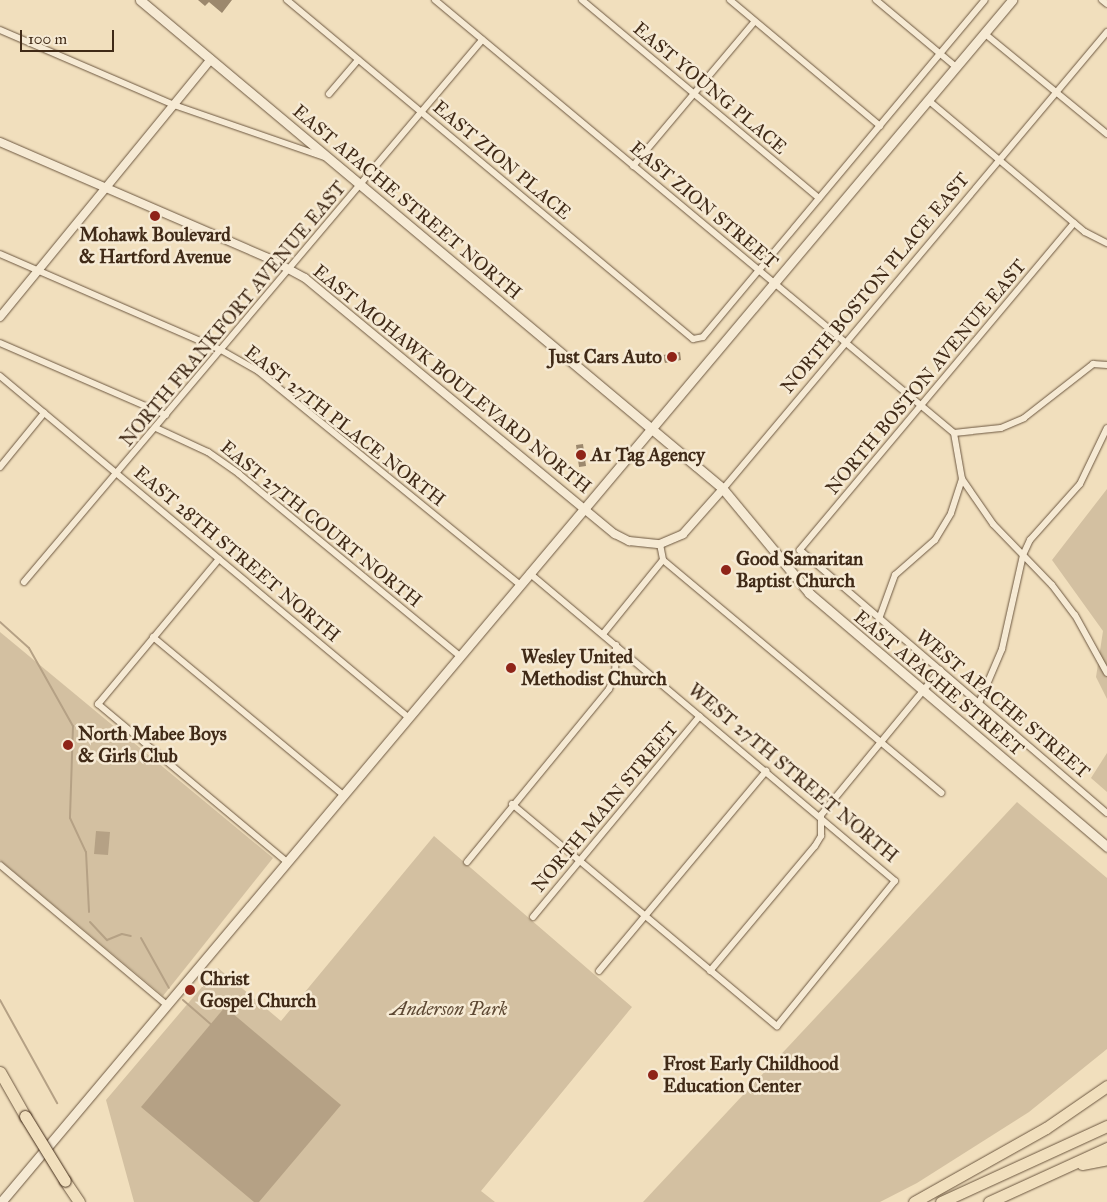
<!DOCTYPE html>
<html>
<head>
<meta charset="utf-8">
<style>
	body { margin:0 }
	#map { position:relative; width:1107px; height:1202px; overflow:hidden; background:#f1dfbd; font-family:"IM FELL Great Primer",serif }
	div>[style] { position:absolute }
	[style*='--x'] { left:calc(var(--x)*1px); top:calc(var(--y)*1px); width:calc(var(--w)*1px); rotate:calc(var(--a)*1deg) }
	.green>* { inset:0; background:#d3c0a1 }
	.water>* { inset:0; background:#b5a185 }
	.stream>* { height:2px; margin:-1px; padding:0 1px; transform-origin:1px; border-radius:1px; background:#b5a185 }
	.building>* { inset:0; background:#9c886d }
	.roads { filter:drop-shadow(0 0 1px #6c5740) drop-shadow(0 0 1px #6c5740) }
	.minor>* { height:6px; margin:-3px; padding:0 3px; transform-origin:3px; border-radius:3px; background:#f6ead4 }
	.tertiary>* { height:8px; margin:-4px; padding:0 4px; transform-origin:4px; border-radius:4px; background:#f6ead4 }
	.secondary>* { height:9px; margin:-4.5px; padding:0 4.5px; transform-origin:4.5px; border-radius:4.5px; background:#f6ead4 }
	.trunk>* { height:11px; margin:-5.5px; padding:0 5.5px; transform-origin:5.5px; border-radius:5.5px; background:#f1dfbd }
	.motorway>* { height:11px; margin:-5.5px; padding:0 5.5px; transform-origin:5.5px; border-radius:5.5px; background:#f1dfbd }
	.bridges { filter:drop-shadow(0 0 1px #402a17) drop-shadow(0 0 1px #402a17) }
	.trunk-bridge>* { height:11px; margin:-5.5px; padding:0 5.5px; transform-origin:5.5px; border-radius:5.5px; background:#f1dfbd }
	.dots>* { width:14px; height:14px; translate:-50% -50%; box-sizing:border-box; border:2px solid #f6ead4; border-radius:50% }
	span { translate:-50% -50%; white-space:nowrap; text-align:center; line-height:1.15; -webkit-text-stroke:5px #f6ead4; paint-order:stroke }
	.street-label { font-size:19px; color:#402a17 }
	.poi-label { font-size:19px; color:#402a17; font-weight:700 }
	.right { translate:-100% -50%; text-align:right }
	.left { translate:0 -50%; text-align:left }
	.park-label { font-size:19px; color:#5d4833; font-style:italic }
	.scale { position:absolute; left:20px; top:30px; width:94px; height:22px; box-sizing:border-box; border:2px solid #402a17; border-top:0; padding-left:6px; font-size:15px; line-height:18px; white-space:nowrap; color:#402a17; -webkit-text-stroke:4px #f6ead4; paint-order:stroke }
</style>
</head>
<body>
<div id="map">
	<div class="green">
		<div style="clip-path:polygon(1107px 489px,1107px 699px,1096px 677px,1103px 631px,1052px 560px)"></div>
		<div style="clip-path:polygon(0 632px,273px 858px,163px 996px,0 860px)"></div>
		<div style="clip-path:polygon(1107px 753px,1107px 792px,1091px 778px)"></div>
		<div style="clip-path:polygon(1017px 802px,1107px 878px,1107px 1049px,1029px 1112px,917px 1183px,880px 1202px,643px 1202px)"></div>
		<div style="clip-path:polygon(434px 836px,632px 1007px,481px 1191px,495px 1202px,134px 1202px,106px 1100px,218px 968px,281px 1021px)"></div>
	</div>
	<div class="water">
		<div style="clip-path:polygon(96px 831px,110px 832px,108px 855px,94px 854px)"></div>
		<div style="clip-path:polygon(225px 1007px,341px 1105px,259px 1202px,254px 1202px,141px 1107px)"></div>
	</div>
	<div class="stream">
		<div style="--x:0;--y:622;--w:39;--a:42"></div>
		<div style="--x:29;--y:648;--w:90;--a:60.6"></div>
		<div style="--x:73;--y:726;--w:92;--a:91.9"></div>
		<div style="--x:70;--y:818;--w:38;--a:65"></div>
		<div style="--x:86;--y:852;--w:60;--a:87.1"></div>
		<div style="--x:90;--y:922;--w:25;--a:47"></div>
		<div style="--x:107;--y:940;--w:16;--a:-22"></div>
		<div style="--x:122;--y:934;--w:9;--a:13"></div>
		<div style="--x:141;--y:938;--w:57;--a:60.8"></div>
		<div style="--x:0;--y:1000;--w:118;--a:61"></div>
		<div style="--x:183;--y:1000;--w:38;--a:41"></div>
	</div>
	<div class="building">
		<div style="clip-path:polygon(198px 0,232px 0,222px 13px,209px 2px,205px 6px)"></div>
		<div style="clip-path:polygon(680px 352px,681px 360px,665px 363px,663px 355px)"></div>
		<div style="clip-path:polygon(583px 444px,586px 466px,579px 467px,576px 445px)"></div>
	</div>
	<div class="roads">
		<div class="minor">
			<div style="--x:287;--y:0;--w:529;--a:39.86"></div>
			<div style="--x:693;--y:339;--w:10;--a:-11"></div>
			<div style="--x:703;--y:337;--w:439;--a:-50.1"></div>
			<div style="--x:435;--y:0;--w:676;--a:39.84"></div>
			<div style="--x:582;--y:0;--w:309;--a:39.9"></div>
			<div style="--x:730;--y:0;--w:196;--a:40"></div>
			<div style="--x:876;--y:0;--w:104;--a:39.9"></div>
			<div style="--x:1102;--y:0;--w:6;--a:39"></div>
			<div style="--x:0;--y:30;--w:189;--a:23.3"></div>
			<div style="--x:174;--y:105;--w:159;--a:19.1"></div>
			<div style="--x:984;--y:33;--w:159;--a:39.4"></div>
			<div style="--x:329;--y:94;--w:45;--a:-49.5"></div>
			<div style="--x:928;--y:100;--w:205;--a:40.1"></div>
			<div style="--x:1085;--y:232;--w:25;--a:27"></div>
			<div style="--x:633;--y:166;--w:189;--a:-49.9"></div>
			<div style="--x:1074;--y:223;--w:427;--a:130"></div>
			<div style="--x:800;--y:550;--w:404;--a:40.6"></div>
			<div style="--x:0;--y:254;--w:241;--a:23.5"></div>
			<div style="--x:221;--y:350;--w:43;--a:29.6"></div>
			<div style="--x:258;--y:371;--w:338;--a:39.2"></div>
			<div style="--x:0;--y:343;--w:181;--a:23.4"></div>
			<div style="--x:0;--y:376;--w:532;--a:39.89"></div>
			<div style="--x:156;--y:428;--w:57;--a:24.8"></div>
			<div style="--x:208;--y:452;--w:38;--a:35"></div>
			<div style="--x:239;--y:474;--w:286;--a:39.5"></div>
			<div style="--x:954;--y:433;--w:47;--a:-6.1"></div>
			<div style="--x:1001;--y:428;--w:25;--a:-23"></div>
			<div style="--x:1024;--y:418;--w:88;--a:-38"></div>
			<div style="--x:1093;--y:364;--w:14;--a:4"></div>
			<div style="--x:0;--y:467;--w:70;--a:-50.8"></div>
			<div style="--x:962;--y:479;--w:55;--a:55.4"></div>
			<div style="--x:993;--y:524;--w:85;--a:46"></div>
			<div style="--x:1052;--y:585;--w:38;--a:53"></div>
			<div style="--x:1075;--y:615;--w:66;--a:61.1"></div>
			<div style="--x:723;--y:489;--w:597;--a:-49.96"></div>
			<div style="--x:660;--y:544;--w:16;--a:79"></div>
			<div style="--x:663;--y:560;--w:363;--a:39.9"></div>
			<div style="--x:219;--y:559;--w:189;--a:129.8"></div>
			<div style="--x:98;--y:704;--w:246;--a:39.9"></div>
			<div style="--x:24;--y:582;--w:710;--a:-49.8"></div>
			<div style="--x:879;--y:619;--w:47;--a:-70"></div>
			<div style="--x:895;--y:575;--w:53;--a:-41.2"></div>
			<div style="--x:935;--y:540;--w:31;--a:-59"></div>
			<div style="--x:951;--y:513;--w:36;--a:-72"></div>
			<div style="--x:962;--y:479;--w:47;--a:-99.9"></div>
			<div style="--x:603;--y:634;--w:95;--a:-51"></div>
			<div style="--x:153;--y:637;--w:247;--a:39.7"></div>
			<div style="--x:979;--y:703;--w:59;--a:-66.9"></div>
			<div style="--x:1002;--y:649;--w:96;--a:-77.4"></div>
			<div style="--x:1023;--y:555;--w:17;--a:-65"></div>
			<div style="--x:1030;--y:540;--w:75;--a:-48.2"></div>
			<div style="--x:1080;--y:484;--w:62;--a:-64.3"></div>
			<div style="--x:512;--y:804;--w:346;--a:40"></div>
			<div style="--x:777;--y:1026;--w:187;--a:-50.9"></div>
			<div style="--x:895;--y:881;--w:478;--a:-139.9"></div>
			<div style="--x:467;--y:862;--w:224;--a:-50.6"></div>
			<div style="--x:609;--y:689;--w:15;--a:-67"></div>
			<div style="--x:615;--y:675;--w:30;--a:-88"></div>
			<div style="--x:0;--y:865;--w:218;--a:40"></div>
			<div style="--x:533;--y:917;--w:261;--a:-50.3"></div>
			<div style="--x:599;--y:971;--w:261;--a:-50.1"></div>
			<div style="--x:710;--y:971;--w:163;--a:-50"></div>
			<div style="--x:815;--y:846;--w:12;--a:-59"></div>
			<div style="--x:821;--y:836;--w:21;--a:-90"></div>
			<div style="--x:821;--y:815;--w:188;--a:-50.6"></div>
		</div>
		<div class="tertiary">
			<div style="--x:0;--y:142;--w:292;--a:23.4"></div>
			<div style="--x:268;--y:258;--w:42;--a:28.4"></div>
			<div style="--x:305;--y:278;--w:402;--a:39.6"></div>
			<div style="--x:615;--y:534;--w:16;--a:27"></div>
			<div style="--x:629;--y:541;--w:31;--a:6"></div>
			<div style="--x:660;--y:544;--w:25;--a:-23"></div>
			<div style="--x:683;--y:534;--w:60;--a:-48.4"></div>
			<div style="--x:0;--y:317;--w:333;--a:-50.7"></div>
		</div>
		<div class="secondary">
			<div style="--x:140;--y:0;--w:725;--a:39.97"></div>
			<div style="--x:696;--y:466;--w:35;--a:40"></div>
			<div style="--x:723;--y:489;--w:135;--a:50.4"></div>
			<div style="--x:809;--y:593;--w:392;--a:40.4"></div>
			<div style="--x:1;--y:1202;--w:1571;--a:-49.93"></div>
		</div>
		<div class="trunk">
			<div style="--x:0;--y:1072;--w:51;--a:60.4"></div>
			<div style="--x:65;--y:1181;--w:25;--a:56"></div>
		</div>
		<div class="motorway">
			<div style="--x:1082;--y:1164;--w:25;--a:-11"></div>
			<div style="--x:914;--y:1202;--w:151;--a:-29.3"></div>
			<div style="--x:1046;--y:1128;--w:74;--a:-34.5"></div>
			<div style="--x:941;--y:1202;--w:183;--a:-24.6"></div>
			<div style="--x:989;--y:1202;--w:130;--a:-24.6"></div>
		</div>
	</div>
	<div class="bridges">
		<div class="trunk-bridge">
			<div style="--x:25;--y:1116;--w:76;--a:58.4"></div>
		</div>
	</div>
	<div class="dots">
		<div style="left:155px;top:216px;background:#8f2418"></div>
		<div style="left:672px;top:357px;background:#8f2418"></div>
		<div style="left:581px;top:455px;background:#8f2418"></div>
		<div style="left:726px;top:570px;background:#8f2418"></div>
		<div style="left:511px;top:668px;background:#8f2418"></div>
		<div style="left:68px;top:745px;background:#8f2418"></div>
		<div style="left:190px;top:990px;background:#8f2418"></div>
		<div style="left:653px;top:1075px;background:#8f2418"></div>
	</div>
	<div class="street-label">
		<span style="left:710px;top:88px;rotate:40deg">EAST YOUNG PLACE</span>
		<span style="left:502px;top:160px;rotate:40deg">EAST ZION PLACE</span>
		<span style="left:407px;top:202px;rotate:40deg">EAST APACHE STREET NORTH</span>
		<span style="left:704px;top:205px;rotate:40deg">EAST ZION STREET</span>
		<span style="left:875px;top:283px;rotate:-50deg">NORTH BOSTON PLACE EAST</span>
		<span style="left:233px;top:314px;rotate:-50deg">NORTH FRANKFORT AVENUE EAST</span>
		<span style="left:926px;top:377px;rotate:-50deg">NORTH BOSTON AVENUE EAST</span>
		<span style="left:452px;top:379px;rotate:39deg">EAST MOHAWK BOULEVARD NORTH</span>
		<span style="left:345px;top:426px;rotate:38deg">EAST 27TH PLACE NORTH</span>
		<span style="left:321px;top:524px;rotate:39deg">EAST 27TH COURT NORTH</span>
		<span style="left:237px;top:554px;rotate:40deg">EAST 28TH STREET NORTH</span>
		<span style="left:939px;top:683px;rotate:40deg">EAST APACHE STREET</span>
		<span style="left:1003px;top:704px;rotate:40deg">WEST APACHE STREET</span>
		<span style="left:793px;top:773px;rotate:40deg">WEST 27TH STREET NORTH</span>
		<span style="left:605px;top:807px;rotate:-50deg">NORTH MAIN STREET</span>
	</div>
	<div class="poi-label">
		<span style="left:155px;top:246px">Mohawk Boulevard<br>&amp; Hartford Avenue</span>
		<span class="right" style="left:662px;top:357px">Just Cars Auto</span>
		<span class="left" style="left:591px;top:455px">A1 Tag Agency</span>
		<span class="left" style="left:736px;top:570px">Good Samaritan<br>Baptist Church</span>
		<span class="left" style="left:521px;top:668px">Wesley United<br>Methodist Church</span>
		<span class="left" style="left:78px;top:745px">North Mabee Boys<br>&amp; Girls Club</span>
		<span class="left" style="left:200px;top:990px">Christ<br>Gospel Church</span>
		<span class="left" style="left:663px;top:1075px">Frost Early Childhood<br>Education Center</span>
	</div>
	<div class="park-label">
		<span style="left:449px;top:1009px">Anderson Park</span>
	</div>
	<div class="scale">100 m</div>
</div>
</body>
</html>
